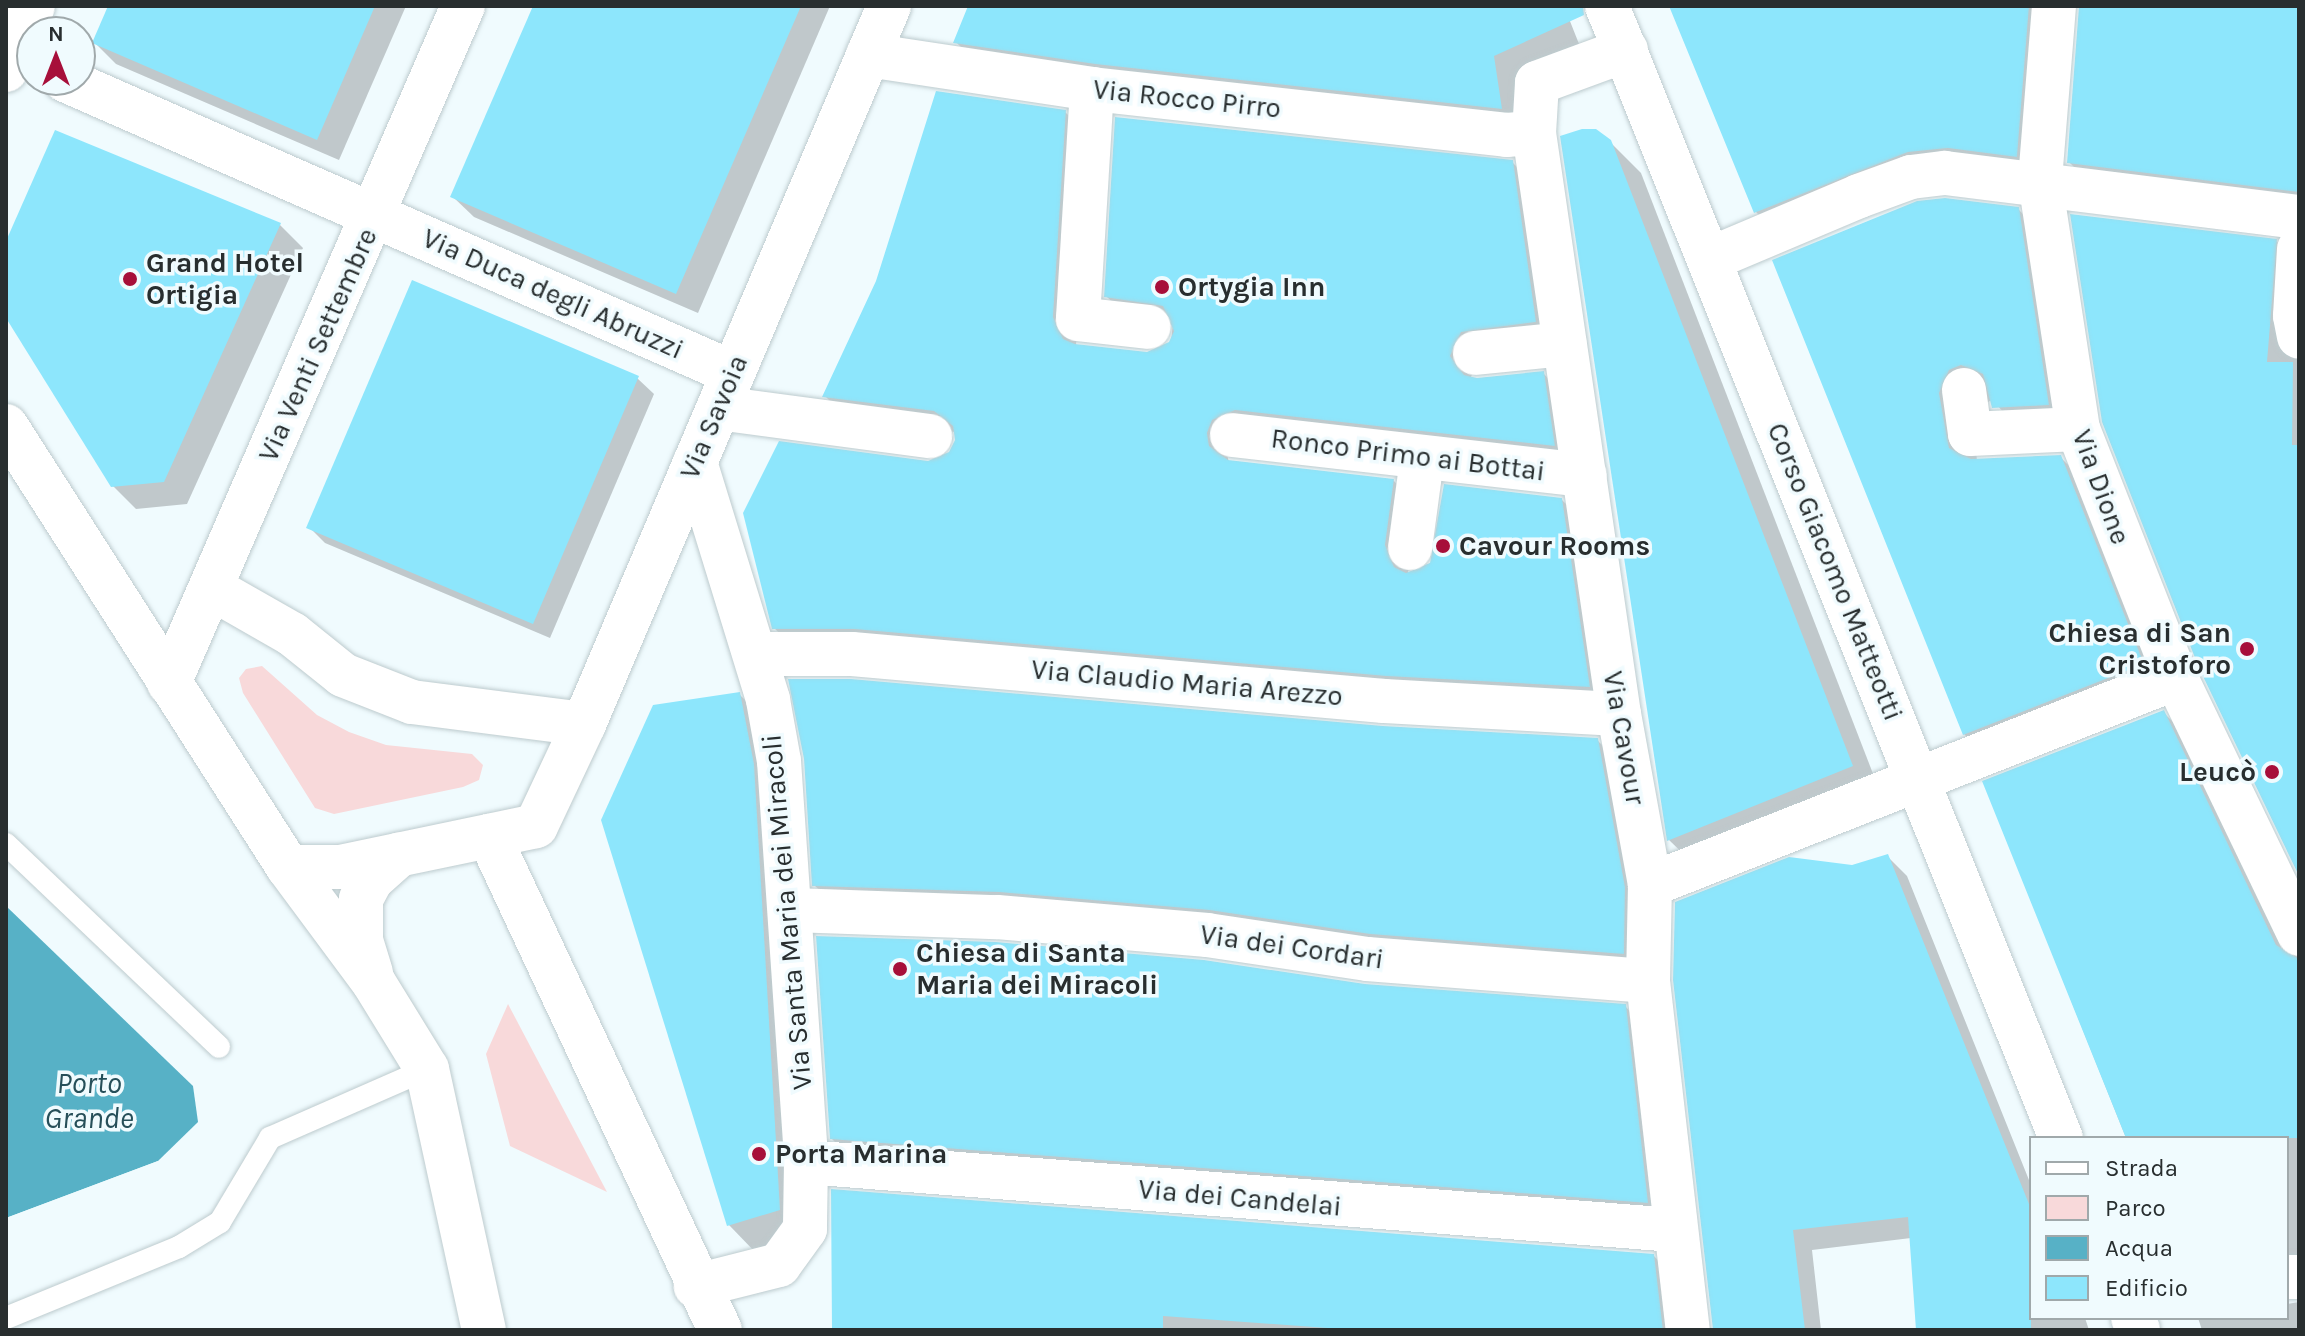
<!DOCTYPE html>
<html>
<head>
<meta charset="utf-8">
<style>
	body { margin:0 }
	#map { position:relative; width:2305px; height:1336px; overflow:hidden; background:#f0fbfe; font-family:Karla,sans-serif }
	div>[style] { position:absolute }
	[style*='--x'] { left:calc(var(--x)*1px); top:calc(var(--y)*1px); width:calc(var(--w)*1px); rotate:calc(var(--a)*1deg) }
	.green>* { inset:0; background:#f8d9da }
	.water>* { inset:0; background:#57b1c6 }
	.pier>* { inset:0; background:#f0fbfe }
	.shadow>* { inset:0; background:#0003 }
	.building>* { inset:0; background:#8de6fc }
	.roads { filter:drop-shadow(0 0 2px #bdcbce) drop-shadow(0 0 2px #bdcbce) }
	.lane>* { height:22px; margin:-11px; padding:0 11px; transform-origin:11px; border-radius:11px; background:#fff }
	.street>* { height:44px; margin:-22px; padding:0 22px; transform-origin:22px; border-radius:22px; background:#fff }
	.secondary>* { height:44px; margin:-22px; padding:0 22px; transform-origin:22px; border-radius:22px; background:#fff }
	.dots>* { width:22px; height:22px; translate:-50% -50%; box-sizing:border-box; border:4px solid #f0fbfe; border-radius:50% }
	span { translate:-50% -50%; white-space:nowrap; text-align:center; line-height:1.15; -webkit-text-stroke:7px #f0fbfe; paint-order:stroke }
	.street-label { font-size:28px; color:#282e2f }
	.poi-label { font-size:28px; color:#282e2f; font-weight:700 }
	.left { translate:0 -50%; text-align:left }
	.right { translate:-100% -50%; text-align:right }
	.water-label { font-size:30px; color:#264f59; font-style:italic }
	.frame { position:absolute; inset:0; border:8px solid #282e2f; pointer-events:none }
	.legend { position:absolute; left:2029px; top:1136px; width:260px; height:184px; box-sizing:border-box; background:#f0fbfe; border:2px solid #a0a9ab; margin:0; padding:10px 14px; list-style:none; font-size:24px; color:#282e2f }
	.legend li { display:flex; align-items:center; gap:16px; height:40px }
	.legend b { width:40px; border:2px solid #a0a9ab }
	.north { position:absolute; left:16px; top:16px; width:80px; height:80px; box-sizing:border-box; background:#f0fbfe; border:2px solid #a0a9ab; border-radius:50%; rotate:0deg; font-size:22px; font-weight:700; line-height:32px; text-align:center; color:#282e2f }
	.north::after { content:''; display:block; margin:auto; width:28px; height:36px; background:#a70f3a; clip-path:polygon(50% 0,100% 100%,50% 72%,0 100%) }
</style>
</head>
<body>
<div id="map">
	<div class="green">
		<div style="clip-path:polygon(262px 666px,317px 715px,349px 732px,386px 745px,472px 754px,483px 765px,479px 780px,463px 787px,334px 814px,315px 808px,243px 693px,239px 678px,246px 669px)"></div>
		<div style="clip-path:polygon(508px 1004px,607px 1192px,510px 1146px,486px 1054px)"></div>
	</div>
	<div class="water">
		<div style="clip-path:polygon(6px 906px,193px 1086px,198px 1122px,158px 1161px,6px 1218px)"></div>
	</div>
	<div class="pier">
		<div style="clip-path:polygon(158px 1161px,159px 1165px,6px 1222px,6px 1218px)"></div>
	</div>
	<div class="shadow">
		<div style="clip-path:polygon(110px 6px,406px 6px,339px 160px,116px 64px,94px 42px)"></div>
		<div style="clip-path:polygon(535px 6px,830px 6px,698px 313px,474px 217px,452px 196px)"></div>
		<div style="clip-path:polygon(970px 6px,1564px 6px,1581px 49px,1516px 78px,1523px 131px,978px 65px,956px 42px)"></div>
		<div style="clip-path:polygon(1672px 6px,2072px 6px,2040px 180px,1973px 171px,1780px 236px,1756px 212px)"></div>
		<div style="clip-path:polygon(2081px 6px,2299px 6px,2299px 212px,2093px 186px,2069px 162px)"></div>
		<div style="clip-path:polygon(1065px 112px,1086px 133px,1076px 346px,1147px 354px,1171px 342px,1173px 322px,1128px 317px,1106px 296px,1512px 162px,1533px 183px,1556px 342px,1482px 353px,1470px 379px,1543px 373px,1564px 395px,1575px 466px,1227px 455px,1229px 462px,1393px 480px,1414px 502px,1408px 574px,1561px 499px,1583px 521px,1610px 708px,796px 649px,774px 628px,928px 463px,951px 453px,957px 440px,955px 432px,846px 417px,825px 396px)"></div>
		<div style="clip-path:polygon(1609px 141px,1641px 173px,1882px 797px,1700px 870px,1669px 840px)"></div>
		<div style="clip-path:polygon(2018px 209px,2051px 243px,2081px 438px,2027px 440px,1992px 399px,1973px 415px,1977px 461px,2060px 457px,2094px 490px,2175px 697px,1998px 767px,1964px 734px,1774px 261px)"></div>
		<div style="clip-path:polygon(280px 225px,303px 248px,187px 504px,136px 509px,112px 485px,6px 314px,6px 245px)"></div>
		<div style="clip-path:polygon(2276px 241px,2299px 265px,2293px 340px,2299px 362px,2299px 872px,2201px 667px)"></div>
		<div style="clip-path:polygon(637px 378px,654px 394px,550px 638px,325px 543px,309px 527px)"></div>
		<div style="clip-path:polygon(739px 694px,768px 723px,808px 1238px,757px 1254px,729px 1225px)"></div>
		<div style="clip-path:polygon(2163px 712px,2187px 736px,2299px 961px,2299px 1279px,2287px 1298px,2287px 1138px,2126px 1138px,1984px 782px)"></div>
		<div style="clip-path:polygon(1382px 728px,1597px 740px,1616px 759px,1642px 972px,834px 904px,814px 885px)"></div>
		<div style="clip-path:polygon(1887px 856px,1907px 876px,2031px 1185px,2031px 1318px,2085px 1318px,2089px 1330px,1918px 1330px,1911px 1238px,1812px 1250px,1821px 1330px,1714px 1330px,1852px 867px)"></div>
		<div style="clip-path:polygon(1365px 986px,1625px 1006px,1642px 1024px,1665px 1219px,849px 1156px,831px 1138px)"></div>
		<div style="clip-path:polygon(1653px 1255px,1673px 1276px,1681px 1330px,835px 1330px)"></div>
		<div style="clip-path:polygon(2299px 1302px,2299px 1330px,2202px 1330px,2198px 1318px,2287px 1318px,2287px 1304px)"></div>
	</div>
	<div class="building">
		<div style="clip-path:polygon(108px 6px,375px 6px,317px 140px,92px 43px)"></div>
		<div style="clip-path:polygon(533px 6px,801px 6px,676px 294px,450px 197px)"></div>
		<div style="clip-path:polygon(968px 6px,1583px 6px,1584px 15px,1494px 56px,1502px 109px,1095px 64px,953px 43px)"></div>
		<div style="clip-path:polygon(1669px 6px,2029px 6px,2017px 157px,1948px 148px,1908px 152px,1754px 213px)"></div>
		<div style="clip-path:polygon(2079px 6px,2299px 6px,2299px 192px,2067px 163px)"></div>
		<div style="clip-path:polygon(936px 91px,1066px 110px,1053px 317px,1063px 339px,1075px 344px,1147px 352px,1169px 342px,1174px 331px,1163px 306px,1104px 297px,1115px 117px,1513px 160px,1536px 322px,1461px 332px,1450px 356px,1464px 375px,1477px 378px,1544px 371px,1555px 446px,1235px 410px,1212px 420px,1207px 433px,1209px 446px,1228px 460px,1394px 479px,1385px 545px,1394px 567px,1406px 573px,1430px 563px,1444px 484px,1562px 498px,1590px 687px,1386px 676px,854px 629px,772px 629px,743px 513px,779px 441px,928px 461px,949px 452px,955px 440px,953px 426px,934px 411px,822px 397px,876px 281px)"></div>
		<div style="clip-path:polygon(1582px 129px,1596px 129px,1611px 140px,1853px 766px,1667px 841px,1560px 136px)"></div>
		<div style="clip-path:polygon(55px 130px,281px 223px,164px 482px,111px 487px,6px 318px,6px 241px)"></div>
		<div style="clip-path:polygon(1945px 198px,2019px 207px,2049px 405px,1992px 408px,1983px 374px,1961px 365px,1949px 370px,1939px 393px,1949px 448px,1971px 459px,2061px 455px,2144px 664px,1963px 735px,1772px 260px,1917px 201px)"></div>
		<div style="clip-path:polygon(2070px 214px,2277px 239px,2267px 362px,2293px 362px,2292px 445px,2299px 445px,2299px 876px,2199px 668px,2102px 422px)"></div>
		<div style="clip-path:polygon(412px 280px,639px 376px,533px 624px,306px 528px)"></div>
		<div style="clip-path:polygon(788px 679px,851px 679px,1383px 726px,1598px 738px,1625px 887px,1624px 954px,1370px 934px,1209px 910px,999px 892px,812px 886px,804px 759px)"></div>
		<div style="clip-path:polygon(740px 692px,754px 764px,780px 1210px,727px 1226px,601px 820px,653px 705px)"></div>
		<div style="clip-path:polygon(2164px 710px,2276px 945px,2299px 959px,2299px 1138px,2126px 1138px,1982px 781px)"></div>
		<div style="clip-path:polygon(1888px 854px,2031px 1209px,2031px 1330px,1916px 1330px,1908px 1217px,1793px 1230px,1805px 1330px,1713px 1330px,1673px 980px,1675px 902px,1789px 857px,1852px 865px)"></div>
		<div style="clip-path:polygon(816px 936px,996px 942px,1204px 960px,1365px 984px,1626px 1004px,1648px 1203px,830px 1139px)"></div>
		<div style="clip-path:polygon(831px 1189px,1654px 1254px,1663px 1330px,1355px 1330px,1163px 1316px,1163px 1330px,832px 1330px)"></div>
	</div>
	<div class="roads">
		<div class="lane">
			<div style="--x:6;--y:844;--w:294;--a:43.6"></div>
			<div style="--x:6;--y:1318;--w:187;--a:-22.3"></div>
			<div style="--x:179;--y:1247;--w:48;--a:-31.4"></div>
			<div style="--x:220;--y:1222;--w:98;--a:-59.2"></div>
			<div style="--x:270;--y:1138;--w:171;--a:-23.7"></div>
		</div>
		<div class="street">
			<div style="--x:2054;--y:6;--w:176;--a:94.6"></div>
			<div style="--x:2040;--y:181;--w:251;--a:81.3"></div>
			<div style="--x:2078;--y:429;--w:268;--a:68.5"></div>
			<div style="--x:2176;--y:678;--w:284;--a:64.3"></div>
			<div style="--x:1626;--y:50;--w:95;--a:159.7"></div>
			<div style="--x:1537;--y:83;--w:50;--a:93.4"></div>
			<div style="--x:1534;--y:133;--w:587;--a:81.68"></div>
			<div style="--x:1619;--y:714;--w:174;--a:79.7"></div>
			<div style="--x:1650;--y:885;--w:96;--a:91.2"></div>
			<div style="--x:1648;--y:981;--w:351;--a:83.5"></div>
			<div style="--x:868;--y:55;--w:227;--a:8.6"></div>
			<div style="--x:1092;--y:89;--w:417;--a:6.3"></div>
			<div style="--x:1506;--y:135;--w:28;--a:-4"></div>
			<div style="--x:65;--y:80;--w:729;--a:23.68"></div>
			<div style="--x:1092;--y:89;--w:230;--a:93.5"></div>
			<div style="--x:1078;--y:319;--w:71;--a:6.4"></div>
			<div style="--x:2299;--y:249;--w:67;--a:93.4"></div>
			<div style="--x:2295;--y:316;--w:21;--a:79"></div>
			<div style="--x:1710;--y:259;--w:162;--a:-22.9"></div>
			<div style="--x:1859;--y:196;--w:55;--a:-20.1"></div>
			<div style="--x:1911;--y:177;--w:34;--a:-7"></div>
			<div style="--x:1945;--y:173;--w:357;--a:7.1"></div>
			<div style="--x:1475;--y:353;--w:90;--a:-5.7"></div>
			<div style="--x:1964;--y:390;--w:44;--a:82.2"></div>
			<div style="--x:1970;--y:434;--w:108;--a:-2.7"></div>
			<div style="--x:719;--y:408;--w:213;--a:7.6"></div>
			<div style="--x:1232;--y:435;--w:355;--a:6.5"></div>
			<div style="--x:695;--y:462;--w:249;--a:72.9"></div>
			<div style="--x:768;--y:700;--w:62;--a:79.8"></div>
			<div style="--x:779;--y:761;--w:402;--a:86.1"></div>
			<div style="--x:806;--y:1162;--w:67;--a:90.9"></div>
			<div style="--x:805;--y:1229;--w:44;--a:125.8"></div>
			<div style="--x:779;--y:1265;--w:86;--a:165.8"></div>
			<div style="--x:1410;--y:548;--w:90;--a:-82.3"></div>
			<div style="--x:213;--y:589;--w:91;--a:29.7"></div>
			<div style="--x:292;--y:634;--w:65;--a:38.8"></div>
			<div style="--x:343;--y:675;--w:74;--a:21.4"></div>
			<div style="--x:412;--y:702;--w:173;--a:7.3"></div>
			<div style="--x:755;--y:654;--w:97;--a:0"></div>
			<div style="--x:852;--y:654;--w:534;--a:5.05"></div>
			<div style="--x:1384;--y:701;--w:235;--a:3.2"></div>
			<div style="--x:169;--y:683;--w:738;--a:-66.53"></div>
			<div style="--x:288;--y:867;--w:144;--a:53.4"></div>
			<div style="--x:374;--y:983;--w:101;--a:58.4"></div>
			<div style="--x:427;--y:1069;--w:267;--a:77.7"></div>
			<div style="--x:1650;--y:885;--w:565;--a:-21.48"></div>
			<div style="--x:792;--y:910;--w:205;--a:2"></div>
			<div style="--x:997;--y:917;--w:211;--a:4.9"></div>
			<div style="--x:1207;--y:935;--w:162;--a:8.5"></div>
			<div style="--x:1367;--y:959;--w:282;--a:4.5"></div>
			<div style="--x:371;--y:973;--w:34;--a:-107"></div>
			<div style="--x:361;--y:940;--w:41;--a:-90"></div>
			<div style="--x:361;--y:899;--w:21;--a:-62"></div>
			<div style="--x:371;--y:880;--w:38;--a:-42"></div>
			<div style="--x:806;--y:1162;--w:871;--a:4.48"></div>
			<div style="--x:2287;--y:1277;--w:12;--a:0"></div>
		</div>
		<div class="secondary">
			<div style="--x:1607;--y:6;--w:1220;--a:68.15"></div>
			<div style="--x:6;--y:70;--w:69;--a:-67.1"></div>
			<div style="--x:6;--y:426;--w:523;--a:57.4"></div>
			<div style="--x:288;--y:867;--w:52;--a:0"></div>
			<div style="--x:340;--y:867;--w:200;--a:-11.8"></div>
			<div style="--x:536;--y:826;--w:113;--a:-64.8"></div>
			<div style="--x:584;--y:724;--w:780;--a:-66.98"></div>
			<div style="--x:489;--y:836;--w:545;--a:64.94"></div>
			<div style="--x:2133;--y:1318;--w:13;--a:67"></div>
		</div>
	</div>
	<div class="dots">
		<div style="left:130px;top:279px;background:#a70f3a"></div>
		<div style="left:1162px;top:287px;background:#a70f3a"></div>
		<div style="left:1443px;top:546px;background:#a70f3a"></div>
		<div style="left:2247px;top:649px;background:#a70f3a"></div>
		<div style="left:2272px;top:772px;background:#a70f3a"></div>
		<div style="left:900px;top:969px;background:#a70f3a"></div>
		<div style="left:759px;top:1154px;background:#a70f3a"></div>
	</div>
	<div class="street-label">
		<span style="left:1187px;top:99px;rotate:6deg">Via Rocco Pirro</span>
		<span style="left:553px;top:294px;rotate:24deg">Via Duca degli Abruzzi</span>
		<span style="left:318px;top:345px;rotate:-66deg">Via Venti Settembre</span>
		<span style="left:714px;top:417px;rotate:-67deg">Via Savoia</span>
		<span style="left:1408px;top:455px;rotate:7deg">Ronco Primo ai Bottai</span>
		<span style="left:2101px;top:487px;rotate:70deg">Via Dione</span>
		<span style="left:1835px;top:572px;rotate:68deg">Corso Giacomo Matteotti</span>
		<span style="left:1187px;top:683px;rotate:5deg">Via Claudio Maria Arezzo</span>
		<span style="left:1624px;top:738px;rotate:80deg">Via Cavour</span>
		<span style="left:787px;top:912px;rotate:-95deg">Via Santa Maria dei Miracoli</span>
		<span style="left:1292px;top:947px;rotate:8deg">Via dei Cordari</span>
		<span style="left:1240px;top:1198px;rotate:5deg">Via dei Candelai</span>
	</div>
	<div class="poi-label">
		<span class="left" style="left:146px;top:279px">Grand Hotel<br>Ortigia</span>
		<span class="left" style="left:1178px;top:287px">Ortygia Inn</span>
		<span class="left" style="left:1459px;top:546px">Cavour Rooms</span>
		<span class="right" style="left:2231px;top:649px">Chiesa di San<br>Cristoforo</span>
		<span class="right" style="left:2256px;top:772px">Leucò</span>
		<span class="left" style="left:916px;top:969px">Chiesa di Santa<br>Maria dei Miracoli</span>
		<span class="left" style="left:775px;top:1154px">Porta Marina</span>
	</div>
	<div class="water-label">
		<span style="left:89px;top:1100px">Porto<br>Grande</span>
	</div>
	<div class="frame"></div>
	<ul class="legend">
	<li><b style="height:10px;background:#fff"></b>Strada</li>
	<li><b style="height:22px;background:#f8d9da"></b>Parco</li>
	<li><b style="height:22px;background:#57b1c6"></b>Acqua</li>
	<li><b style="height:22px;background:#8de6fc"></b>Edificio</li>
	</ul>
	<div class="north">N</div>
</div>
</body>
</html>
